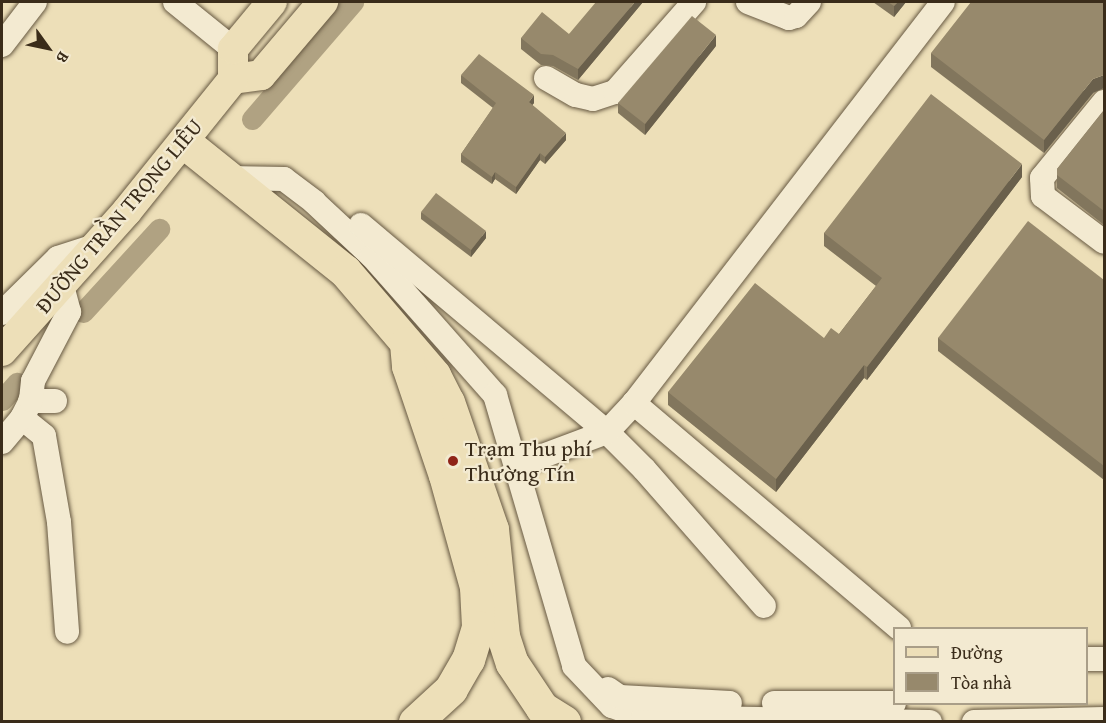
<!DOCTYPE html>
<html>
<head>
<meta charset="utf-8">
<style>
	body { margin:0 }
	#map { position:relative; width:1106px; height:723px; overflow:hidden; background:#eddfb8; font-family:"Gentium Book Plus",serif }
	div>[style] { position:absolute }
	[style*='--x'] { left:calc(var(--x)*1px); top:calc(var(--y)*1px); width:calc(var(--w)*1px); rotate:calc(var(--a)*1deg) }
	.canal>* { height:21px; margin:-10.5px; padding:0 10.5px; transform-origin:10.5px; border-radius:10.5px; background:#b0a282 }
	.roads { filter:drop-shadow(0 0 2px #675942) drop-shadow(0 0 2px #675942) }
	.minor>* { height:24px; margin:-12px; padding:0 12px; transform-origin:12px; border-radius:12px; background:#f3ead1 }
	.major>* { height:30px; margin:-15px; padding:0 15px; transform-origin:15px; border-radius:15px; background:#eddfb8 }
	.highway>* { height:33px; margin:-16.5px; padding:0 16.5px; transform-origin:16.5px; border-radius:16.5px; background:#eddfb8 }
	.wall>* { inset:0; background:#82765d }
	.shaded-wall>* { inset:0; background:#6a604c }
	.building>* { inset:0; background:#97896c }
	.dots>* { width:16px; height:16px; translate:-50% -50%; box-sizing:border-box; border:3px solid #f3ead1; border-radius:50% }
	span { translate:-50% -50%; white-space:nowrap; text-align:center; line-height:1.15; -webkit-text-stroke:4.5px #f3ead1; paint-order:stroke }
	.street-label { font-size:22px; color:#3a2c1a }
	.poi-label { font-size:22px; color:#3a2c1a }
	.left { translate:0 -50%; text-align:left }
	.frame { position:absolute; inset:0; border:3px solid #3a2c1a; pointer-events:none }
	.legend { position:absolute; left:893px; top:627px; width:195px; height:78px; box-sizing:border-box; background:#f3ead1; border:2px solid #a99e88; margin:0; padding:8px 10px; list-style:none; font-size:18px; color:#3a2c1a }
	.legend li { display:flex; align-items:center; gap:12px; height:30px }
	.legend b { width:30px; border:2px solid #a99e88 }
	.north { position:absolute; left:18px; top:18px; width:60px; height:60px; -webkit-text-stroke:4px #f3ead1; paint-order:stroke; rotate:123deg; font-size:16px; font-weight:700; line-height:24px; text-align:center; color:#3a2c1a }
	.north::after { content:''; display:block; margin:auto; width:21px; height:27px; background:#3a2c1a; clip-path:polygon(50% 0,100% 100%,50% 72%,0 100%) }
</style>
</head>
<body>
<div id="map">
	<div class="canal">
		<div style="--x:252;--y:119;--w:155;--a:-49.2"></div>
		<div style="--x:83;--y:312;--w:113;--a:-47.5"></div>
		<div style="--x:2;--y:400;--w:23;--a:-49"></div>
	</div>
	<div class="roads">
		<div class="minor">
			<div style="--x:175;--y:2;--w:75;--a:39"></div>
			<div style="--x:748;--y:2;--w:44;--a:21.3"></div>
			<div style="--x:789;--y:18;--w:7;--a:-16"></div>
			<div style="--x:796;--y:16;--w:19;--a:-47"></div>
			<div style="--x:2;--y:45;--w:54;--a:-52.5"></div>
			<div style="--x:546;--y:78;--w:34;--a:30"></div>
			<div style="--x:576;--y:95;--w:17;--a:13"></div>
			<div style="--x:593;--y:99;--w:23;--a:-18"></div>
			<div style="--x:615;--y:92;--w:120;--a:-48.7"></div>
			<div style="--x:1104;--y:102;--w:98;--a:129.2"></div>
			<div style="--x:1042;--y:178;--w:18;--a:87"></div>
			<div style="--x:1043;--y:196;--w:76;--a:37"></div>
			<div style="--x:228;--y:178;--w:56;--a:1"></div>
			<div style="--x:284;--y:179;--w:38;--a:37"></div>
			<div style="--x:314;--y:202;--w:79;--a:43"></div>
			<div style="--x:372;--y:256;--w:186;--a:48.5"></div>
			<div style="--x:495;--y:395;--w:282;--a:73.7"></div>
			<div style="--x:574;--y:666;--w:55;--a:46.5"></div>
			<div style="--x:612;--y:706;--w:33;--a:20"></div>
			<div style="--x:643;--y:717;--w:287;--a:1"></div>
			<div style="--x:361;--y:225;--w:322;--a:40.1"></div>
			<div style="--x:607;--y:432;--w:52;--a:45"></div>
			<div style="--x:644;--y:469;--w:182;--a:48.8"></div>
			<div style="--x:2;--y:313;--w:78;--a:-44.5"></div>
			<div style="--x:58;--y:258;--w:40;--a:-18"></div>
			<div style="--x:30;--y:401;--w:25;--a:0"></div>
			<div style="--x:22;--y:418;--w:28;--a:39"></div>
			<div style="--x:44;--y:436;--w:87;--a:80.1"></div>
			<div style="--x:59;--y:522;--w:110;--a:85.8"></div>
			<div style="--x:2;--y:442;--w:31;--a:-50"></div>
			<div style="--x:22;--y:418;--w:20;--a:-63"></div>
			<div style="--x:31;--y:400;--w:19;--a:-84"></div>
			<div style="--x:33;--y:381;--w:78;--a:-62.4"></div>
			<div style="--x:69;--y:312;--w:28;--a:-105"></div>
			<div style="--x:516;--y:466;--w:97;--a:-20.5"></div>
			<div style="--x:607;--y:432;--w:40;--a:-47"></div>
			<div style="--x:899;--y:628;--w:348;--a:-139.7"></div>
			<div style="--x:634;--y:403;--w:506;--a:-52.38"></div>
			<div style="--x:1086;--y:659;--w:18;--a:0"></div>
			<div style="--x:608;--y:689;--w:14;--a:34"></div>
			<div style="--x:620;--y:697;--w:110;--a:3.1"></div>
			<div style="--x:774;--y:703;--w:120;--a:0"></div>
			<div style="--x:974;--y:722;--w:130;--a:-1.3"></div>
		</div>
		<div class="major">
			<div style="--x:233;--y:79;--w:28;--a:-8"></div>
			<div style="--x:261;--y:75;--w:96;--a:-49.7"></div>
			<div style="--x:2;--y:351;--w:188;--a:-48.2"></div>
			<div style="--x:127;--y:211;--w:169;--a:-51.2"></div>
			<div style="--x:233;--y:79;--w:30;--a:-90"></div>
			<div style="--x:233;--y:49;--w:61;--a:-50.3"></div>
		</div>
		<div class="highway">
			<div style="--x:184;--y:142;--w:206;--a:38.7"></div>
			<div style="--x:345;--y:271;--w:137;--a:49.4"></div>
			<div style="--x:434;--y:375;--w:30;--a:63"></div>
			<div style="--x:448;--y:402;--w:134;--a:70.9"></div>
			<div style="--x:492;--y:529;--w:108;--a:84.1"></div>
			<div style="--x:503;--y:636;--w:28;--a:72"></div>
			<div style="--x:512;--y:663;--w:54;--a:56.3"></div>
			<div style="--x:542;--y:708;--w:26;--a:32"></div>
			<div style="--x:406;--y:343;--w:23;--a:85"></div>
			<div style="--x:408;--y:366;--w:115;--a:71.3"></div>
			<div style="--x:445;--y:475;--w:116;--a:74.5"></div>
			<div style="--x:476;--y:587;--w:40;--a:87.1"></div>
			<div style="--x:478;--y:627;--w:34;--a:107"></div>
			<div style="--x:468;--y:659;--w:34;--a:120"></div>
			<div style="--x:451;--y:689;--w:49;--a:137.5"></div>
		</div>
	</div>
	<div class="wall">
		<div style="clip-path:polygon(643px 2px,578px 80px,553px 66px,541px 65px,521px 49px,521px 38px,569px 34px)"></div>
		<div style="clip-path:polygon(873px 2px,906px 2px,894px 17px)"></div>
		<div style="clip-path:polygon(716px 46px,645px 135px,618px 113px,618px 103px)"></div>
		<div style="clip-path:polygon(931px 53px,1093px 93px,1044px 153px,931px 67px)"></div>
		<div style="clip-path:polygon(461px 75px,534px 103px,532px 105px,566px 140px,545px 164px,540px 160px,516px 194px,495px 179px,492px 184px,461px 162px,461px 154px,493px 108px,461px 83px)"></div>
		<div style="clip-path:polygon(1104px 110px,1104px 225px,1057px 188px,1057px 169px)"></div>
		<div style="clip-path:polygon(1022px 177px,867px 380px,864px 378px,776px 492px,668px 405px,668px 392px,839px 334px,876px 286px,824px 246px,824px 233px)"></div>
		<div style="clip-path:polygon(421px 212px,486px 238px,471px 257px,421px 219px)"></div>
		<div style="clip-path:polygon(1104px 280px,1104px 480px,938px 351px,938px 338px)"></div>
	</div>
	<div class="shaded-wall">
		<div style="clip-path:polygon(635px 2px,643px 2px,578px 80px,578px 69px)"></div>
		<div style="clip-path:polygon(898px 2px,906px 2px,894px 17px,894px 6px)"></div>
		<div style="clip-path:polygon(716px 35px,716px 46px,645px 135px,645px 124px)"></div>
		<div style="clip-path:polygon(1104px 75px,1104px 88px,1093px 93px,1044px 153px,1044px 140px,1093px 79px)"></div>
		<div style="clip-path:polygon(534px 95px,534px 103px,529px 109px,529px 102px)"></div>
		<div style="clip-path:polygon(566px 133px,566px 140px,545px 164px,545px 157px)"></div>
		<div style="clip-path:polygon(540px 153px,540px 160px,516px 194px,516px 187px)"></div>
		<div style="clip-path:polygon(1022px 164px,1022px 177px,867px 380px,867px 367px)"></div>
		<div style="clip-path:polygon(495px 172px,495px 179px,492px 184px,492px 177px)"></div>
		<div style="clip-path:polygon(486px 231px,486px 238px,471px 257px,471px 250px)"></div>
		<div style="clip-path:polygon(864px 365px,864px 378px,776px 492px,776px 479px)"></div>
	</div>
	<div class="building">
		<div style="clip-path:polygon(596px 2px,635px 2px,578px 69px,553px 55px,541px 54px,521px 38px,542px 12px,569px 34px)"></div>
		<div style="clip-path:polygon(888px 2px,898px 2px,894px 6px)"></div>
		<div style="clip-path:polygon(971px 2px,1104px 2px,1104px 75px,1093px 79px,1044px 140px,931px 53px)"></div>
		<div style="clip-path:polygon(692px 16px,716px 35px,645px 124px,618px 103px)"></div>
		<div style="clip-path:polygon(479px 54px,534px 95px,529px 102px,566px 133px,545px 157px,540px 153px,516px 187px,495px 172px,492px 177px,461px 154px,496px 103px,461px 75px)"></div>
		<div style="clip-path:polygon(931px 94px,1022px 164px,867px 367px,864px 365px,776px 479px,668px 392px,755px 283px,824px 338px,831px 328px,839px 334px,882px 278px,824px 233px)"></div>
		<div style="clip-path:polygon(1104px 110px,1104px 211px,1057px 175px,1057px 169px)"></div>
		<div style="clip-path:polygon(436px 193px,486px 231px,471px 250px,421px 212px)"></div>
		<div style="clip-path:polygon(1028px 221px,1104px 280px,1104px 466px,938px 338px)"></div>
	</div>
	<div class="dots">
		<div style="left:453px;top:461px;background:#8f2418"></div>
	</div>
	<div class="street-label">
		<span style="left:119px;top:216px;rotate:-50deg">ĐƯỜNG TRẦN TRỌNG LIÊU</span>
	</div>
	<div class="poi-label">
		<span class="left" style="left:465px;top:461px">Trạm Thu phí<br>Thường Tín</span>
	</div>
	<div class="frame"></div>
	<ul class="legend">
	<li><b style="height:8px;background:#eddfb8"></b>Đường</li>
	<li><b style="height:16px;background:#97896c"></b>Tòa nhà</li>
	</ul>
	<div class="north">B</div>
</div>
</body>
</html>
